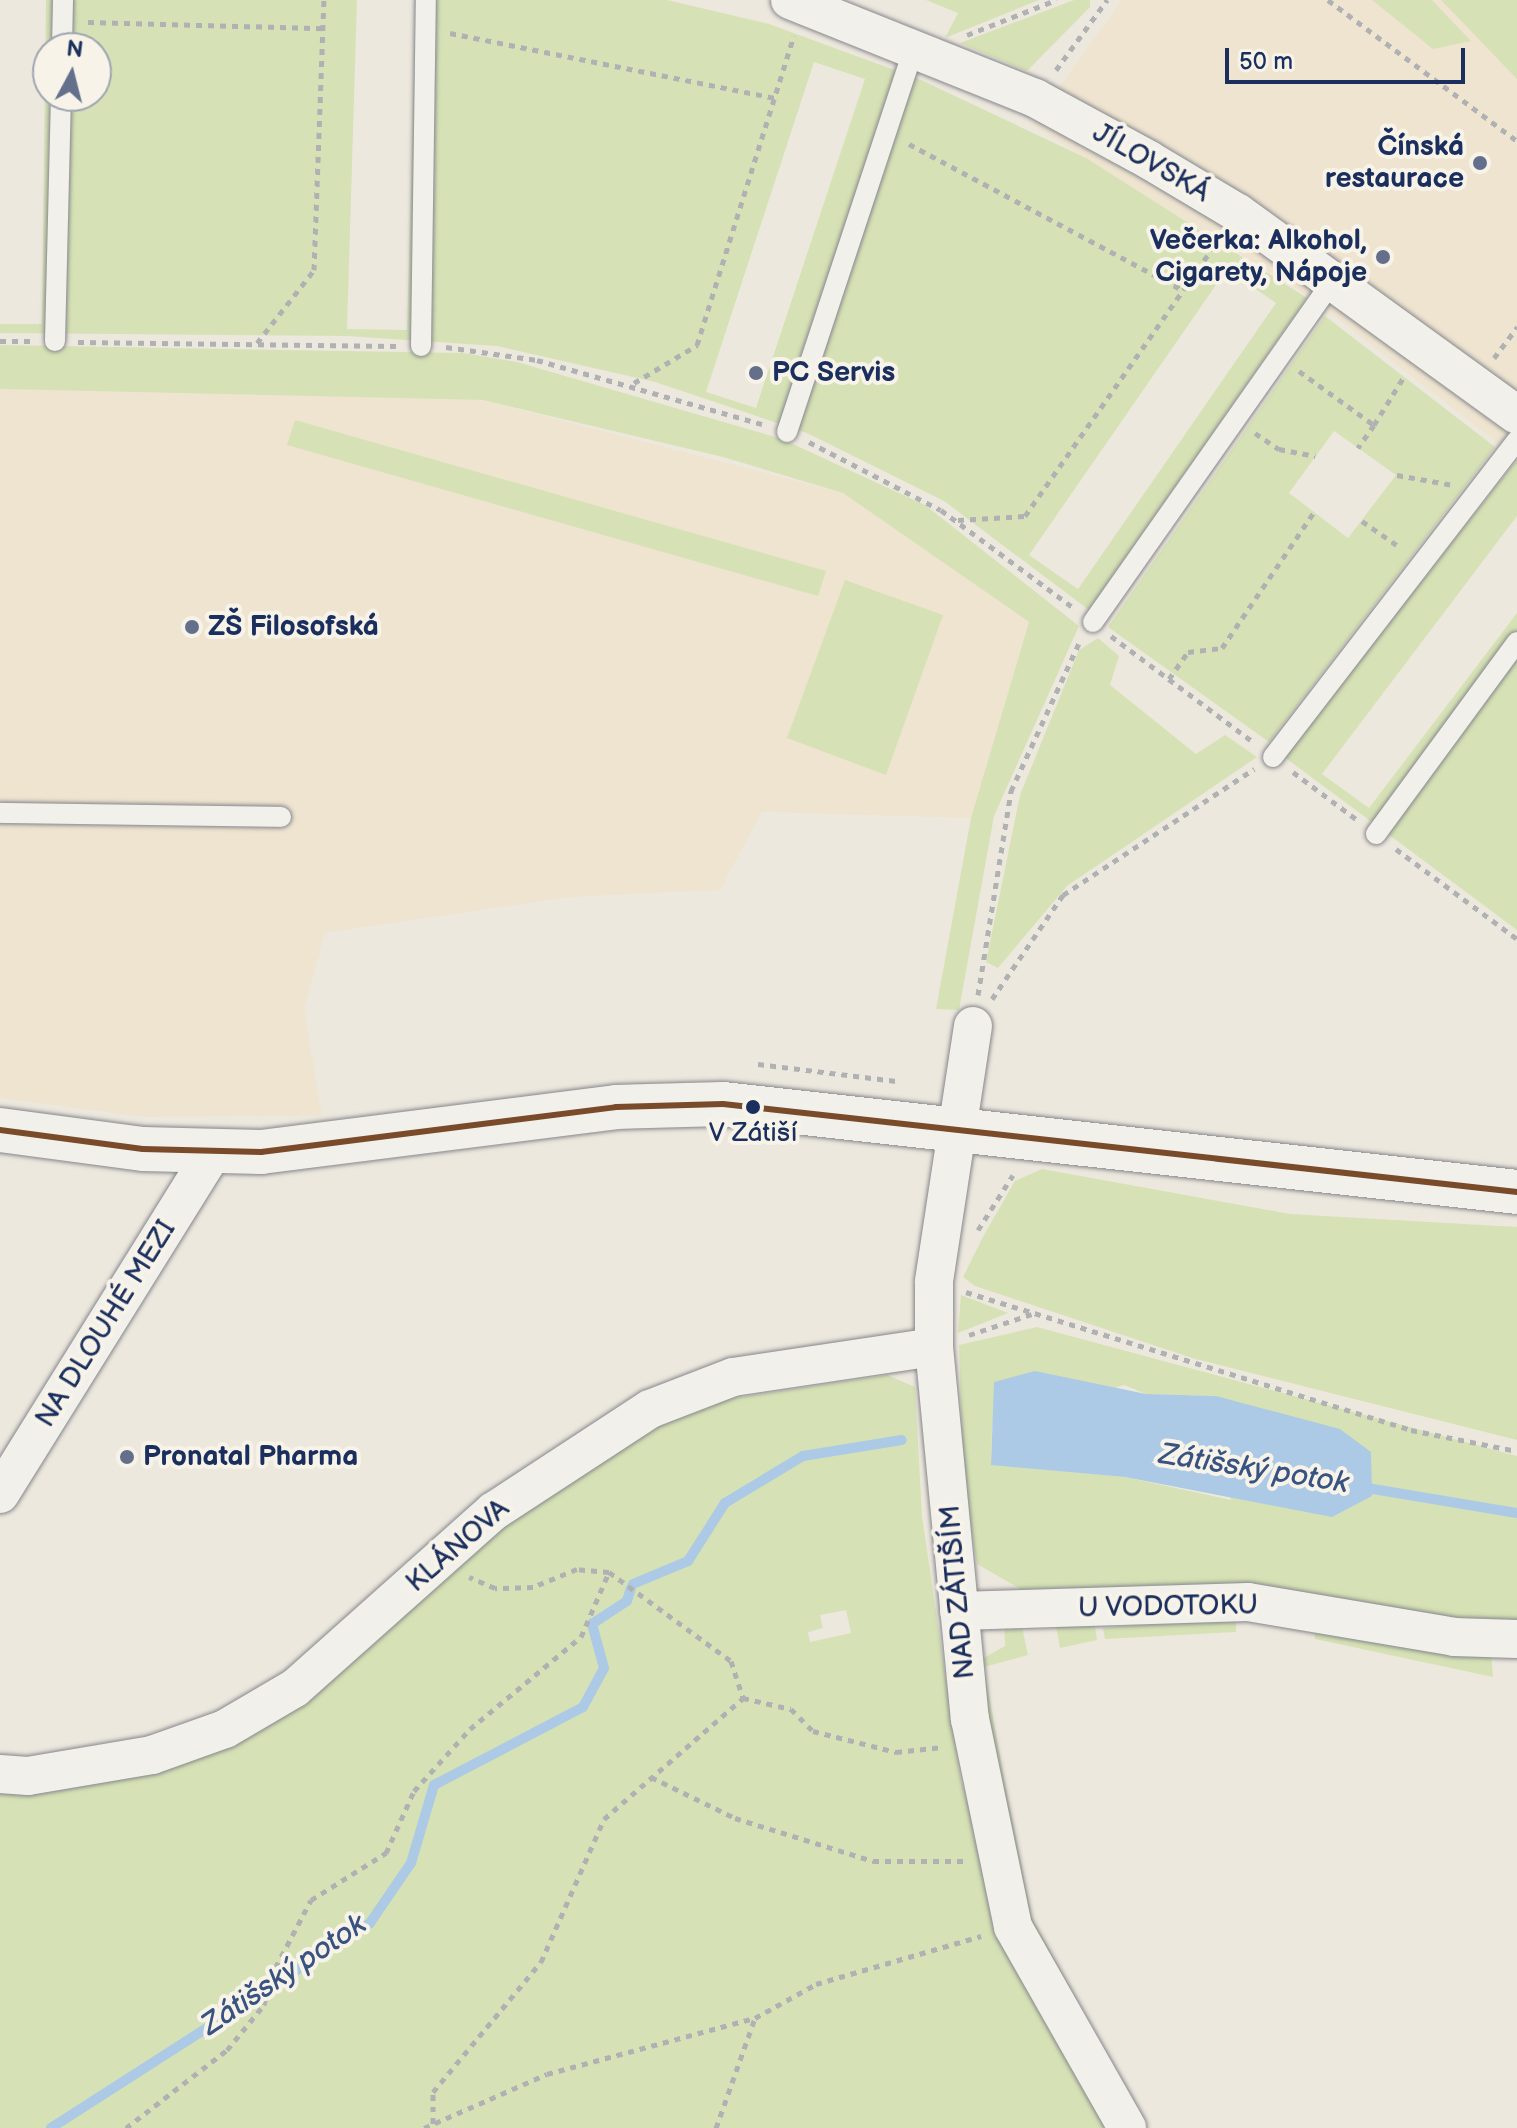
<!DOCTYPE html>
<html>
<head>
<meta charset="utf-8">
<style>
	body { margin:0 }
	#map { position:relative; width:1517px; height:2128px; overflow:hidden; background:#ede8de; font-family:"Balsamiq Sans",sans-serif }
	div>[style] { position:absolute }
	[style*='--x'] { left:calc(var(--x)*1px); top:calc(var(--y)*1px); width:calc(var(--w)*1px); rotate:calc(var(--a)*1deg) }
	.built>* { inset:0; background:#eee4d0 }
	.green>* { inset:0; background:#d6e2b5 }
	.water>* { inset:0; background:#accae6 }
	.stream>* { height:10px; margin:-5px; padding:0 5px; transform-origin:5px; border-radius:5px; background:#accae6 }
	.path>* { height:5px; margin-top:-2.5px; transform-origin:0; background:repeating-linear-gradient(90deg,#b0b1b3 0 6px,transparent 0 12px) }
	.roads { filter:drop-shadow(0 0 2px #86878c) drop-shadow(0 0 2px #86878c) }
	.lane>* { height:20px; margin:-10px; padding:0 10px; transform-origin:10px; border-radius:10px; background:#f1f0eb }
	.street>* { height:38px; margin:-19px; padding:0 19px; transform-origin:19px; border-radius:19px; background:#f1f0eb }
	.secondary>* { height:44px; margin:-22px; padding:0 22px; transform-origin:22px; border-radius:22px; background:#f1f0eb }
	.bus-1>* { height:6px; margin:-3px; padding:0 3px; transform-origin:3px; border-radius:3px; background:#7a4b2a }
	.dots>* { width:22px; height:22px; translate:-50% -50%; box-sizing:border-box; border:4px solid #f7f3e8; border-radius:50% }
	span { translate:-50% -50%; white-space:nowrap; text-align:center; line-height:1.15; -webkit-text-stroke:8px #f7f3e8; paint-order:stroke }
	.bus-label { font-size:26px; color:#1b2f5e }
	.poi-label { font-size:28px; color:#1b2f5e; font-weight:700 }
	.right { translate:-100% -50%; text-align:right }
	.left { translate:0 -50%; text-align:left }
	.street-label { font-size:28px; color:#1b2f5e }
	.water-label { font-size:30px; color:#385281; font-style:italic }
	.north { position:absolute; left:32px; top:32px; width:80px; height:80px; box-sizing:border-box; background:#f7f3e8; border:2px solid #9fa5b1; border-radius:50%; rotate:7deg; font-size:22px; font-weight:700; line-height:32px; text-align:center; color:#1b2f5e }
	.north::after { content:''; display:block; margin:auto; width:28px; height:36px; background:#64708b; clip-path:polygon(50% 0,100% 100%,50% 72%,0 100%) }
	.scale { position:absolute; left:1225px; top:48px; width:240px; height:36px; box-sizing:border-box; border:4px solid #1b2f5e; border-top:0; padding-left:10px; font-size:24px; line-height:28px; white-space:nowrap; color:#1b2f5e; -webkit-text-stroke:6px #f7f3e8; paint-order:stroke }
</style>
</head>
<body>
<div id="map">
	<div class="built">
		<div style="clip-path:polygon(1122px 0,1517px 0,1517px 458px,1311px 298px,1032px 125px)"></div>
		<div style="clip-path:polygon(0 389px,483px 400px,843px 493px,1029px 622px,971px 818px,762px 812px,720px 890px,570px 897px,325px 933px,304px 1009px,322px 1116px,143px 1117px,0 1098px)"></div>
	</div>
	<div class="green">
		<div style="clip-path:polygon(evenodd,46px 0,357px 0,347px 329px,407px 330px,416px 0,667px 0,769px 24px,919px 79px,1086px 158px,1307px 298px,1089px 610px,944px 501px,807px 433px,655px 382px,497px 346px,347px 336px,0 333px,0 324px,42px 324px,46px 0,48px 48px,96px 48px,96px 96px,48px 96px,48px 48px,46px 0,814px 62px,865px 79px,756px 408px,706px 392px,814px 62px,46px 0,1227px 269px,1276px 303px,1078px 589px,1029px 555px,1227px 269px)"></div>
		<div style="clip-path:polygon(926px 0,1039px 0,945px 38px,958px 13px)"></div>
		<div style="clip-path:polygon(1074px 0,1090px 0,1090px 7px,1027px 71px,960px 43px)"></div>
		<div style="clip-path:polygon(1372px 0,1432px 0,1471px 41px,1433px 49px)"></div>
		<div style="clip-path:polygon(1441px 0,1517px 0,1517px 79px)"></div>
		<div style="clip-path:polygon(evenodd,1325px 316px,1495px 447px,1269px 742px,1108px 627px,1325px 316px,1334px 431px,1396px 475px,1348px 538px,1289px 493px,1334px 431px)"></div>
		<div style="clip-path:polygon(0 345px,463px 353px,517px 362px,782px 439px,925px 505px,1079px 626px,994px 816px,959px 1010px,936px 1009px,971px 818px,1029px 622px,843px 493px,723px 457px,483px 400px,0 389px)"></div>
		<div style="clip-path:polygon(295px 420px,826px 571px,818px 596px,287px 445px)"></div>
		<div style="clip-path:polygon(1517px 460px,1517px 516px,1322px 774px,1369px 808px,1517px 613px,1517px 930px,1283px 756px)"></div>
		<div style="clip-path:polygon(845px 580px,943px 615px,886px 775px,787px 738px)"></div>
		<div style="clip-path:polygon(1098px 638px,1119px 656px,1110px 685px,1196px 754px,1225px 735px,1257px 757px,1067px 886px,998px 968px,986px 962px,1020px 795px,1079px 650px)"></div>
		<div style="clip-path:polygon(1042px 1169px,1290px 1214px,1517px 1227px,1517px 1440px,1192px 1358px,975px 1286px,963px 1277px,984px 1235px,1015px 1181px)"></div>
		<div style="clip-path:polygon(961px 1295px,1008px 1313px,958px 1333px)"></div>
		<div style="clip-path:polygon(evenodd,1037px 1327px,1517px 1456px,1517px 1631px,1031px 1595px,977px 1564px,963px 1480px,959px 1345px,1037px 1327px,1124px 1385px,1146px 1394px,1216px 1396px,1231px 1500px,1125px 1477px,991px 1464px,992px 1426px,1124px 1385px)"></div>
		<div style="clip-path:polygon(evenodd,887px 1375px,915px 1387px,922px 1516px,960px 1776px,1009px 1948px,1112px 2128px,0 2128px,0 1787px,149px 1771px,509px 1513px,687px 1405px,887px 1375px,846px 1610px,851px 1633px,810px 1642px,808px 1632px,823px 1628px,820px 1615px,846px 1610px)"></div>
		<div style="clip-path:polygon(1236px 1617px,1236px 1632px,1105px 1639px,1103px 1628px)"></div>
		<div style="clip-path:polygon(1004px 1620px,1021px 1622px,1028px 1655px,984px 1667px,1004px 1778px,1032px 1918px,1073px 1993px,1028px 1921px,984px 1704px,980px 1660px,1005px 1646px)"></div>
		<div style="clip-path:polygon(1094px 1620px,1097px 1640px,1060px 1648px,1056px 1626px)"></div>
		<div style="clip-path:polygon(1314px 1632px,1491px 1651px,1493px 1677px,1315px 1639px)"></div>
	</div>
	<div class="water">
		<div style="clip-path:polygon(1035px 1371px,1146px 1394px,1216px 1396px,1340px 1429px,1371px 1452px,1372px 1496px,1332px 1517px,1125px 1477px,991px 1465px,994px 1382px)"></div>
	</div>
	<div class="stream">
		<div style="--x:1361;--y:1487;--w:158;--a:9.5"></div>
		<div style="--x:633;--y:1584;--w:60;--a:-22.7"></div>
		<div style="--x:688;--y:1561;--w:69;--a:-57.5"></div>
		<div style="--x:725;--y:1503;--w:91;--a:-31.1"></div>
		<div style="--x:803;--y:1456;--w:100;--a:-9.2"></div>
		<div style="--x:51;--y:2128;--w:379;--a:-32.7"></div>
		<div style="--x:370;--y:1923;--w:73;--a:-55.7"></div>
		<div style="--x:411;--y:1863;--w:81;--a:-73.6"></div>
		<div style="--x:434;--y:1785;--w:168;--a:-27.6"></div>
		<div style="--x:583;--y:1707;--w:44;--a:-61.7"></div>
		<div style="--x:604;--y:1668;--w:46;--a:-105.3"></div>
		<div style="--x:592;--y:1624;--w:42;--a:-33.3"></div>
		<div style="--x:627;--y:1601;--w:14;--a:-73"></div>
	</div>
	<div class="path">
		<div style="--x:1328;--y:0;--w:236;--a:36.7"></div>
		<div style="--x:88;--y:22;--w:235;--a:1.5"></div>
		<div style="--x:450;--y:33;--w:331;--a:11.3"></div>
		<div style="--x:967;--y:35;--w:96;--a:-21.5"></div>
		<div style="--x:1056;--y:70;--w:87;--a:-53.9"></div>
		<div style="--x:909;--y:144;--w:310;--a:28.1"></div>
		<div style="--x:0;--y:341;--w:32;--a:0"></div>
		<div style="--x:78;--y:342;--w:318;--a:0.7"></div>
		<div style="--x:257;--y:343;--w:93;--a:-52"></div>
		<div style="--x:314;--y:270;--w:270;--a:-87.9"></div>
		<div style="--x:446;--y:347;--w:92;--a:8.1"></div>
		<div style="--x:537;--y:360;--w:234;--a:15.9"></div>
		<div style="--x:1494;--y:358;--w:39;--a:-53"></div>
		<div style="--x:1299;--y:371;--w:92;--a:35.8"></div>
		<div style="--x:1374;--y:425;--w:28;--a:125"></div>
		<div style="--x:634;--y:383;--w:74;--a:-31.1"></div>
		<div style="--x:697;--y:345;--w:324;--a:-72.6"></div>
		<div style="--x:1374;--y:425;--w:59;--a:-58.2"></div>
		<div style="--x:1255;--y:433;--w:29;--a:34"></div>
		<div style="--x:1279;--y:449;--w:37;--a:11"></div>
		<div style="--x:809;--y:442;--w:148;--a:27.3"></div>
		<div style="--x:941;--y:510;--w:165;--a:36.4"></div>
		<div style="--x:1397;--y:475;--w:57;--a:10.1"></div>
		<div style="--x:958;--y:520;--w:67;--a:-3.4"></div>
		<div style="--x:1025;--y:516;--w:338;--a:-55"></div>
		<div style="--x:1362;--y:521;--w:47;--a:34.7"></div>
		<div style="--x:1111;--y:636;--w:177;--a:36.7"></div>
		<div style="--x:1169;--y:679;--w:33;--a:-55"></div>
		<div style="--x:1188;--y:652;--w:34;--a:-7"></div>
		<div style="--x:1222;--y:648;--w:164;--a:-55.9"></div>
		<div style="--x:1293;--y:772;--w:79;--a:36.7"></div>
		<div style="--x:1396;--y:849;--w:151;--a:36.6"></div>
		<div style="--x:978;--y:995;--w:207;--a:-80.8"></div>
		<div style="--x:1011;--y:791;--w:163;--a:-65.3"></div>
		<div style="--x:992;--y:999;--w:126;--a:-55.7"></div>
		<div style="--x:1063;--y:895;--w:229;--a:-33.4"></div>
		<div style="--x:758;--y:1064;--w:139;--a:7"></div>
		<div style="--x:978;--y:1230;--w:65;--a:-57.5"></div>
		<div style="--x:966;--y:1292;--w:466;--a:17.2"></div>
		<div style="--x:1411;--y:1430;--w:108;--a:11.2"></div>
		<div style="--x:969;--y:1335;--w:66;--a:-18.4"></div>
		<div style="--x:609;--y:1572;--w:151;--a:36.1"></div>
		<div style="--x:731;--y:1661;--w:39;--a:72"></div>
		<div style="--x:651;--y:1777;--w:93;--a:26"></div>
		<div style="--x:735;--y:1818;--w:145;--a:17.3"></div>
		<div style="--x:873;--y:1861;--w:93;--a:0"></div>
		<div style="--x:433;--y:2124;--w:32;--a:-90"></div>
		<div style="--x:433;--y:2092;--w:169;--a:-50.3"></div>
		<div style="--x:541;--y:1962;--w:156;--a:-66.2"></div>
		<div style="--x:604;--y:1819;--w:184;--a:-41"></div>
		<div style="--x:743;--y:1698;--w:49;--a:12.9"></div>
		<div style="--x:791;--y:1709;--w:31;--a:45"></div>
		<div style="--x:813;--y:1731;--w:86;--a:14.2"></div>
		<div style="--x:896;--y:1752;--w:47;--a:-6.1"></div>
		<div style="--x:126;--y:2128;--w:128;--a:-37.7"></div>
		<div style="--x:227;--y:2050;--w:58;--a:-50.6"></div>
		<div style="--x:264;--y:2005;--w:28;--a:-77"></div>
		<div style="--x:270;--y:1978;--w:88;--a:-62.3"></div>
		<div style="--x:311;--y:1900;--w:89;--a:-32.1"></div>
		<div style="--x:386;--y:1853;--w:68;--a:-65.7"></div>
		<div style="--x:414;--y:1791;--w:84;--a:-47.9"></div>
		<div style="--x:470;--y:1729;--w:144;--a:-39.7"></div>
		<div style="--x:581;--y:1637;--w:71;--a:-66.7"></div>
		<div style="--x:609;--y:1572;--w:32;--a:-175"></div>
		<div style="--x:577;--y:1569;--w:48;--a:157.8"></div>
		<div style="--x:533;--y:1587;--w:38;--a:178"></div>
		<div style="--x:495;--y:1588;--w:28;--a:-157"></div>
		<div style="--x:424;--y:2128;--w:134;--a:-23.7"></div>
		<div style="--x:547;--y:2074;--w:214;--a:-15.1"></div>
		<div style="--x:716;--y:2128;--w:117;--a:-70.5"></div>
		<div style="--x:755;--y:2018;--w:70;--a:-29.1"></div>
		<div style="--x:816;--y:1984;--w:172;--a:-16.2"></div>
	</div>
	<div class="roads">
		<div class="lane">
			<div style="--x:62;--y:48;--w:48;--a:-88.8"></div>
			<div style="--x:55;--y:341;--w:245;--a:-88.6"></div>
			<div style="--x:421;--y:346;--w:346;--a:-89.2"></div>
			<div style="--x:787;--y:432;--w:405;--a:-71.7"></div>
			<div style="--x:1093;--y:622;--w:418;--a:-54.9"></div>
			<div style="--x:1273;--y:757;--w:400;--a:-52.4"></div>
			<div style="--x:0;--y:813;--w:281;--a:0.8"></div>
			<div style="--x:1376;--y:834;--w:238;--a:-53.7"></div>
		</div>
		<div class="street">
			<div style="--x:790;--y:0;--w:264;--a:21.8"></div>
			<div style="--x:1035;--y:98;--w:130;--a:28.5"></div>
			<div style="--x:1149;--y:160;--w:104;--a:30.8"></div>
			<div style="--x:1238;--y:213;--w:344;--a:35.9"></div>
			<div style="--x:973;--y:1026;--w:259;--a:98.7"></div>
			<div style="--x:934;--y:1282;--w:65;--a:90"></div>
			<div style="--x:934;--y:1347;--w:374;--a:84.5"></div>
			<div style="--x:970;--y:1719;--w:212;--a:78.3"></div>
			<div style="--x:1013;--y:1927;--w:231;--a:60.4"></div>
			<div style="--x:0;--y:1494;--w:402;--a:-58.1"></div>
			<div style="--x:959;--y:1611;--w:289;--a:-1.8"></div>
			<div style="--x:1248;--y:1602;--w:209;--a:9.6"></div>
			<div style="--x:1454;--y:1637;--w:63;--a:1.8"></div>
			<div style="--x:0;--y:1774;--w:28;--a:4"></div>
			<div style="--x:28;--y:1776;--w:126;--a:-9.6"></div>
			<div style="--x:152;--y:1755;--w:77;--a:-19.6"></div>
			<div style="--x:225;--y:1729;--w:81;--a:-30.4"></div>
			<div style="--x:295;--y:1688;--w:266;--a:-41.7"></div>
			<div style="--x:494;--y:1511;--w:186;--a:-33.2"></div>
			<div style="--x:650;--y:1409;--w:89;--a:-21.1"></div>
			<div style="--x:733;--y:1377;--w:203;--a:-8.5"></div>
		</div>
		<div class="secondary">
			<div style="--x:0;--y:1130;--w:144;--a:7.6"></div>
			<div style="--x:143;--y:1149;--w:118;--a:1.5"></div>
			<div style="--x:261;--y:1152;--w:358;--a:-7.2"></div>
			<div style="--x:616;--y:1107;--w:107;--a:-1.6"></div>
			<div style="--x:723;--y:1104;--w:799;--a:6.32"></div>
		</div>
	</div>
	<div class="bus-1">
		<div style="--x:0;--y:1130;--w:144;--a:7.6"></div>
		<div style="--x:143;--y:1149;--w:118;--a:1.5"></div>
		<div style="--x:261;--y:1152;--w:358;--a:-7.2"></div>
		<div style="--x:616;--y:1107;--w:107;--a:-1.6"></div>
		<div style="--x:723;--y:1104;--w:799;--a:6.32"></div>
	</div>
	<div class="dots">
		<div style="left:1480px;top:163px;background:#64708b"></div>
		<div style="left:1383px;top:257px;background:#64708b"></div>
		<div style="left:756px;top:373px;background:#64708b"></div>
		<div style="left:192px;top:627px;background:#64708b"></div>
		<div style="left:753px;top:1107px;background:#1b2f5e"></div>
		<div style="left:127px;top:1457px;background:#64708b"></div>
	</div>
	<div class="bus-label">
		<span style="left:753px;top:1134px">V Zátiší</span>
	</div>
	<div class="poi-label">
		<span class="right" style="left:1464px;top:163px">Čínská<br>restaurace</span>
		<span class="right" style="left:1367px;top:257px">Večerka: Alkohol,<br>Cigarety, Nápoje</span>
		<span class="left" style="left:772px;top:373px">PC Servis</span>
		<span class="left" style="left:208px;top:627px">ZŠ Filosofská</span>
		<span class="left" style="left:143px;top:1457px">Pronatal Pharma</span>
	</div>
	<div class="street-label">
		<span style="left:1151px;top:163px;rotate:30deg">JÍLOVSKÁ</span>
		<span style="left:106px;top:1324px;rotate:-58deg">NA DLOUHÉ MEZI</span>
		<span style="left:458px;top:1546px;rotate:-41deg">KLÁNOVA</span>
		<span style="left:958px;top:1592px;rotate:-95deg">NAD ZÁTIŠÍM</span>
		<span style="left:1168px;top:1607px;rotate:-1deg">U VODOTOKU</span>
	</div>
	<div class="water-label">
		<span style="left:1254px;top:1469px;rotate:9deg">Zátišský potok</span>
		<span style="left:284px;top:1975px;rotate:-34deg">Zátišský potok</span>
	</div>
	<div class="north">N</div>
	<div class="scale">50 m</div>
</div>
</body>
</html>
